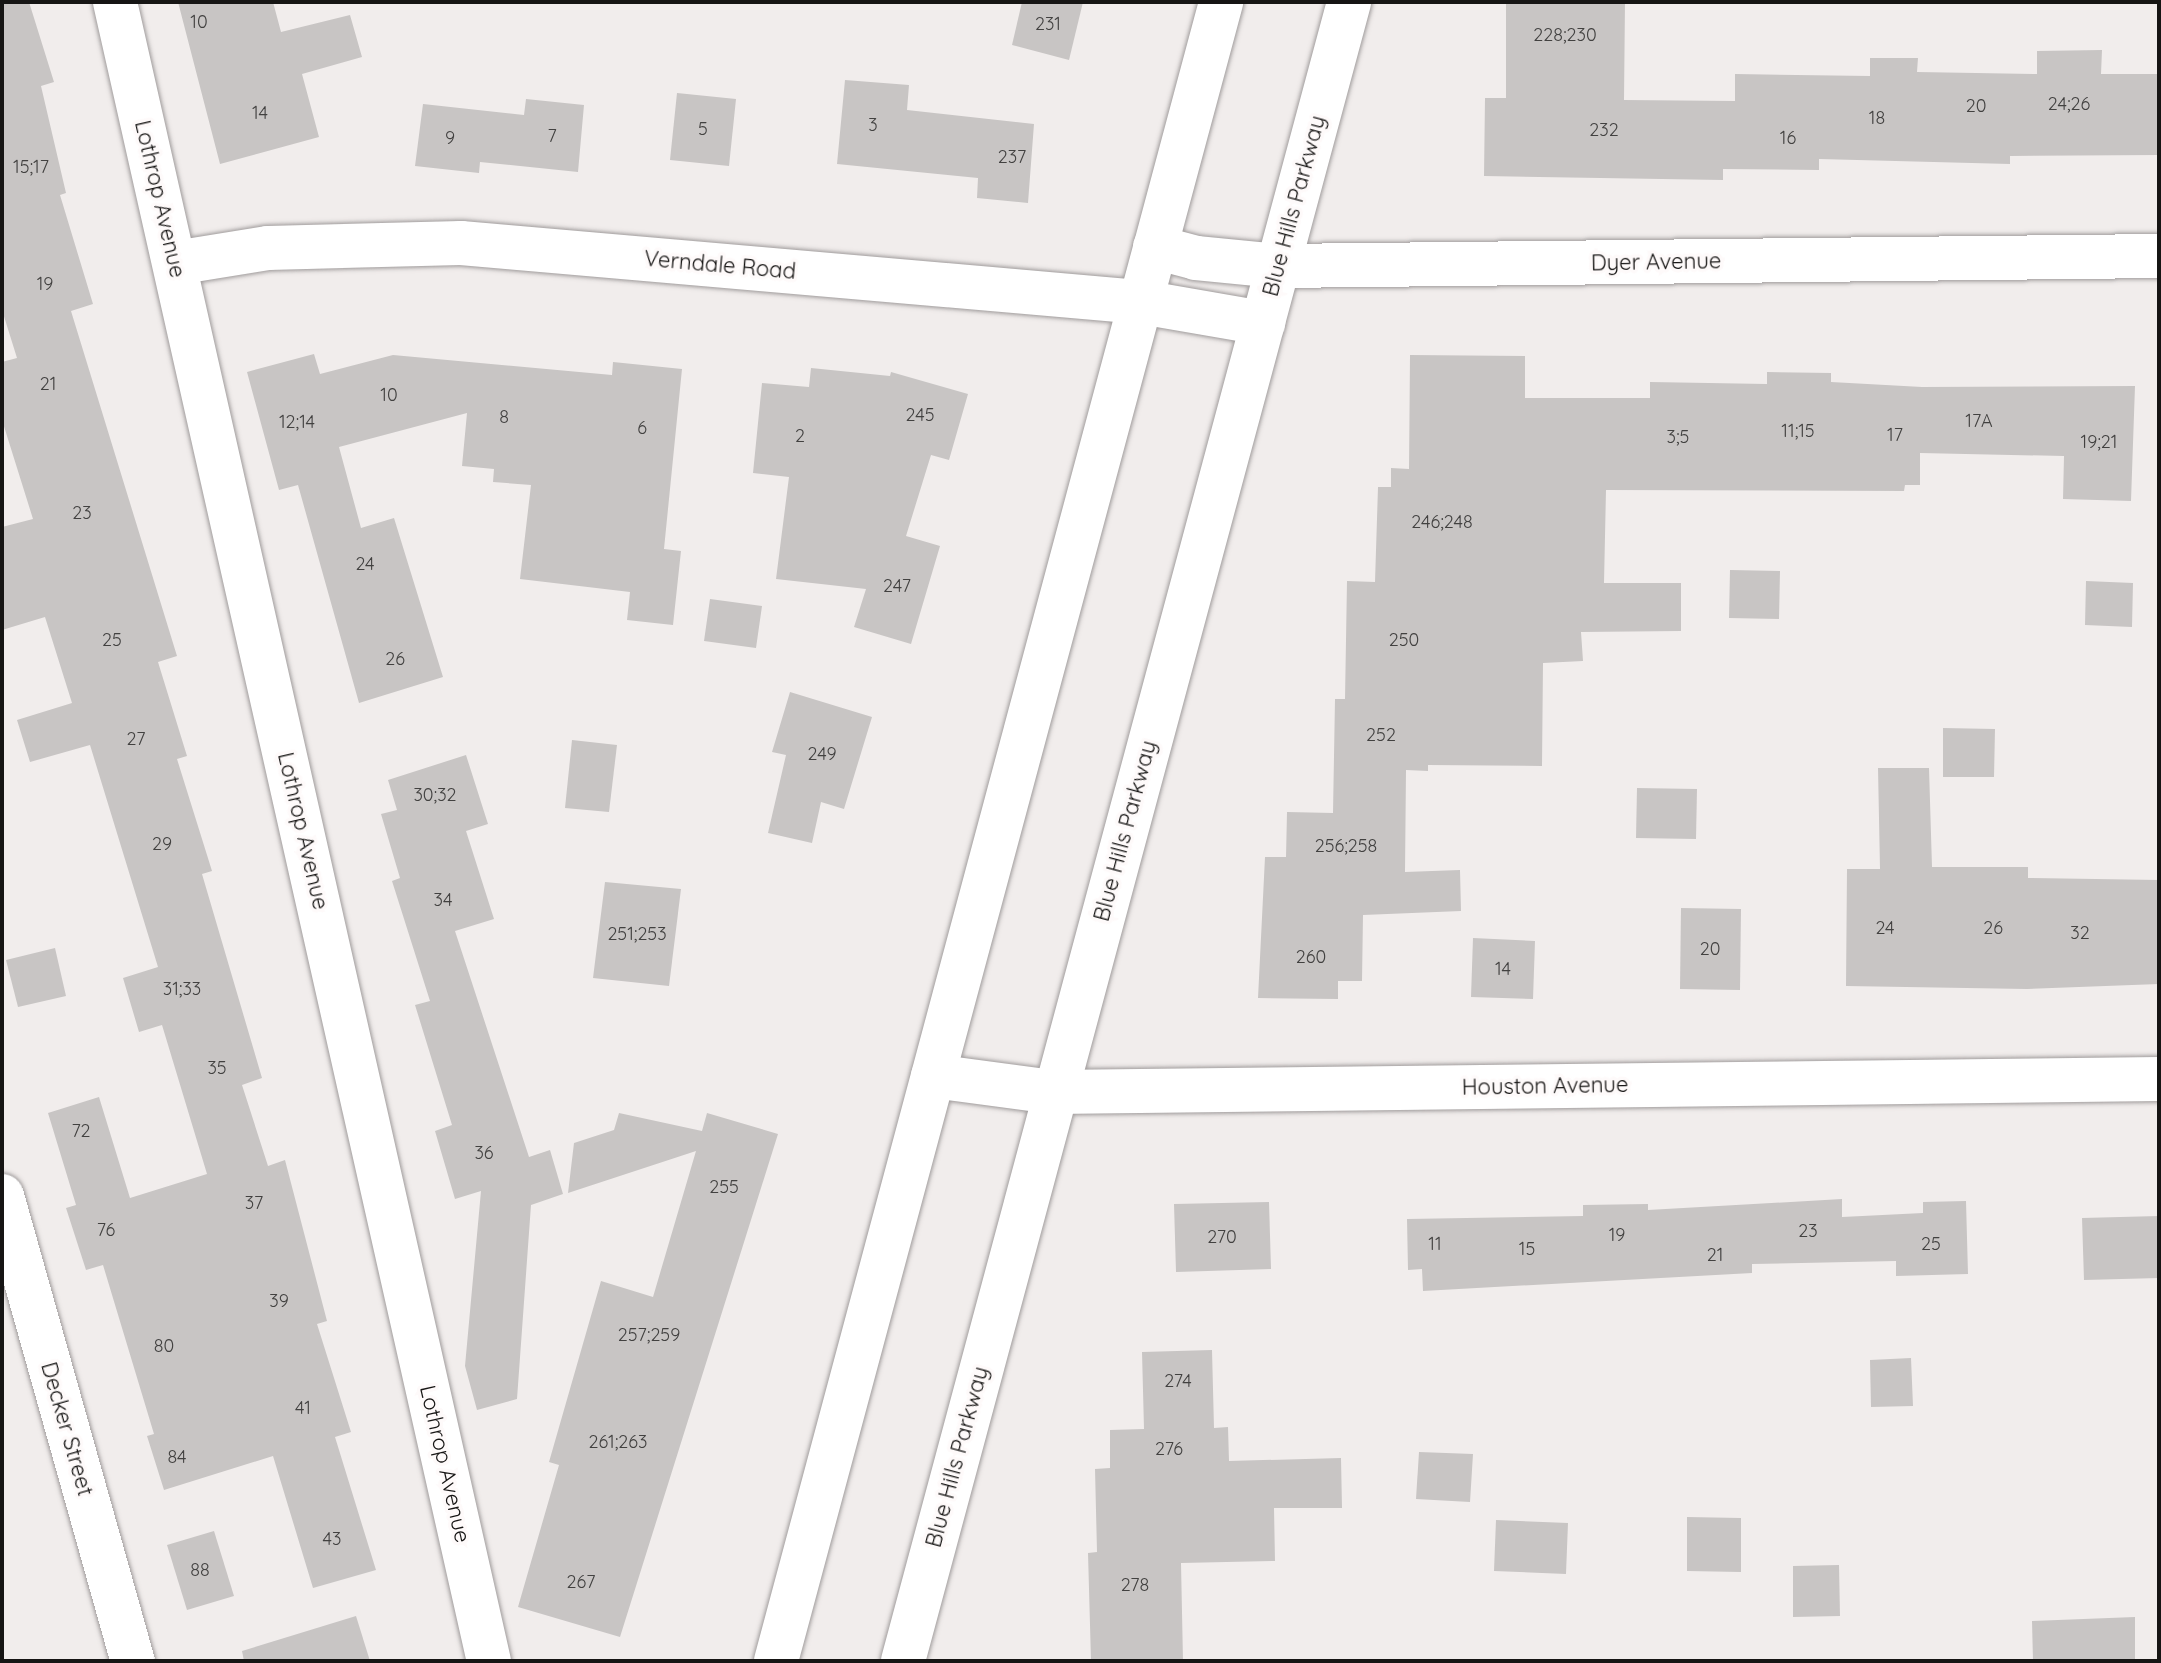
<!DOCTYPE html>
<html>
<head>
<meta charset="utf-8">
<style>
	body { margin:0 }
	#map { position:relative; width:2161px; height:1663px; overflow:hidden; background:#f1edec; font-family:Quicksand,sans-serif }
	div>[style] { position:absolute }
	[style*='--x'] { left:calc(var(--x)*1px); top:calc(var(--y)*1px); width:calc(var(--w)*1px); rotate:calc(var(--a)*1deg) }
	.building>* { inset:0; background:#c8c5c4 }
	.roads { filter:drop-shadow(0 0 2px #a09c9c) drop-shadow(0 0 2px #a09c9c) }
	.minor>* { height:44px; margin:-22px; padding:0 22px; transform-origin:22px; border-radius:22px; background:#fff }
	.secondary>* { height:44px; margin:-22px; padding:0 22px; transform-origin:22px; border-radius:22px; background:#fff }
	span { translate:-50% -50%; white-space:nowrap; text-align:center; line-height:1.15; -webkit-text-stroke:7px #fefafa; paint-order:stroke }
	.number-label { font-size:18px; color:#424140 }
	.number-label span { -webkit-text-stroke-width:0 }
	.street-label { font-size:22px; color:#161514 }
	.frame { position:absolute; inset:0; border:4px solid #161514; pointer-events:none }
</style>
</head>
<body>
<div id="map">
	<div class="building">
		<div style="clip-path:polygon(2px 2px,29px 2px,54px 82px,41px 86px,66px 193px,60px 195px,93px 304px,71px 311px,177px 656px,158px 662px,187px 756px,177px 759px,212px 871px,202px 874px,262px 1078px,242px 1085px,268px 1166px,285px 1160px,327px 1321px,317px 1324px,351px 1432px,335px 1437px,376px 1570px,313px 1588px,273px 1456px,164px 1490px,147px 1436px,154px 1434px,103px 1265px,86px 1270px,66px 1208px,76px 1205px,48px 1113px,99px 1097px,130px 1198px,207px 1174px,162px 1025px,139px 1032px,123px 978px,158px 967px,90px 745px,30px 762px,17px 720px,72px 703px,45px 617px,2px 630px,2px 527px,33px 519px,2px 420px,2px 362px,17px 358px,2px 310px)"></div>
		<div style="clip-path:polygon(178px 2px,273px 2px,281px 32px,350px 15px,362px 57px,302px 74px,319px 137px,220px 164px)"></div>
		<div style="clip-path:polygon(1022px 2px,1083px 2px,1069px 60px,1012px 45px)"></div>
		<div style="clip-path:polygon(1506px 2px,1625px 2px,1624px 100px,1735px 101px,1735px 74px,1870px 76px,1870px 58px,1918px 58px,1917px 72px,2037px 74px,2037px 51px,2102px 50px,2101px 74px,2159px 74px,2159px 155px,2010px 156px,2010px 164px,1819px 159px,1819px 170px,1723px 169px,1723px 180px,1484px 176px,1485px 98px,1506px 98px)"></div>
		<div style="clip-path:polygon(845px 80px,909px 85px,907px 110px,1034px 124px,1028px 203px,977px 198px,978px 178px,837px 164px)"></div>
		<div style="clip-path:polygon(677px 93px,736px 99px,729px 166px,670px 160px)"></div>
		<div style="clip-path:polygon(526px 99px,584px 105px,578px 172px,480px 162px,479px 173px,415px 166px,423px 104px,524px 115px)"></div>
		<div style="clip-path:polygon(314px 354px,320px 374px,393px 355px,612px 375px,613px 362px,682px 369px,664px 549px,681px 551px,673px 625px,627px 620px,630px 592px,520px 579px,531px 485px,493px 482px,494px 469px,462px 466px,467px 413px,339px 447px,361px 528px,394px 518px,443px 677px,359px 703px,298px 485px,279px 490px,247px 372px)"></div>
		<div style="clip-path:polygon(1410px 355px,1525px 356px,1525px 398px,1650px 398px,1650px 382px,1767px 384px,1767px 372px,1831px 373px,1831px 382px,1922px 387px,2135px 386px,2131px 501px,2063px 499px,2064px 456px,1920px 453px,1920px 485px,1905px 485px,1904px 491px,1606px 490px,1604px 583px,1681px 583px,1681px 631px,1581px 632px,1583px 661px,1543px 663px,1542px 766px,1428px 765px,1428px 771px,1406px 770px,1405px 872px,1460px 870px,1461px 911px,1363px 915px,1362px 981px,1338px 981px,1338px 999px,1258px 998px,1265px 857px,1286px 857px,1287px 812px,1333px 813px,1335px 699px,1345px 699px,1347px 581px,1375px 582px,1378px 487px,1391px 487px,1391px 468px,1409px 469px)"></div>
		<div style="clip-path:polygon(811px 368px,890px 376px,891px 372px,968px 394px,949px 460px,931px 455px,906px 536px,940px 546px,911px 644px,854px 627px,866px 589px,776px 579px,789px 477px,753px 473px,762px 383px,809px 387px)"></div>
		<div style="clip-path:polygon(1730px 570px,1780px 571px,1779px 619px,1729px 618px)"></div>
		<div style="clip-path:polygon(2086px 581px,2133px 583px,2132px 627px,2085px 625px)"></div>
		<div style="clip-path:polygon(710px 599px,762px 606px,756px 648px,704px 641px)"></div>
		<div style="clip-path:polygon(790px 692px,872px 717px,844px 809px,821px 802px,812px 843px,768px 833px,786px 755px,772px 752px)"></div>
		<div style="clip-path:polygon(1943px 728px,1995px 729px,1994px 777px,1943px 777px)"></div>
		<div style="clip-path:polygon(572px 740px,617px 745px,609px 812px,565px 808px)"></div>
		<div style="clip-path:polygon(466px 755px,488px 824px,466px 831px,494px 919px,455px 931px,529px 1157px,550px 1150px,563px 1194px,531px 1205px,517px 1399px,477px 1410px,465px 1366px,481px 1191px,455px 1199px,435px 1131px,452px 1125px,415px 1005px,430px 1001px,392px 881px,400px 878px,381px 814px,397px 810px,388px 780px)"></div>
		<div style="clip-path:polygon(1878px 768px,1929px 768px,1932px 867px,2028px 867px,2028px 878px,2159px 880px,2159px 984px,2027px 989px,1846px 986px,1847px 869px,1880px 869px)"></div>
		<div style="clip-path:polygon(1637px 788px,1697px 789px,1696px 839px,1636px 838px)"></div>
		<div style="clip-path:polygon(605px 882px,681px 889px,669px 986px,593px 978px)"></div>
		<div style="clip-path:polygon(1681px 908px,1741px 909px,1740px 990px,1680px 989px)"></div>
		<div style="clip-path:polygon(1473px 938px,1535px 941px,1533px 999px,1471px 997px)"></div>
		<div style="clip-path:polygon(55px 948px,66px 996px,18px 1007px,6px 960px)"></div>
		<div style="clip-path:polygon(619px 1113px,702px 1131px,707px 1113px,778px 1134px,620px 1637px,518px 1607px,559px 1465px,549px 1462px,601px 1281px,653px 1297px,696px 1151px,568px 1193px,574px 1143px,614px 1130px)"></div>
		<div style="clip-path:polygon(1842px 1199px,1842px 1217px,1923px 1213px,1923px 1202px,1966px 1201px,1968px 1274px,1896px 1276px,1896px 1261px,1752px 1264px,1752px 1273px,1423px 1291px,1422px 1269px,1408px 1270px,1407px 1219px,1583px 1216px,1583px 1205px,1648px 1204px,1648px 1210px)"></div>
		<div style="clip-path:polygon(1269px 1202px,1271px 1269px,1176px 1272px,1174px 1204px)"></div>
		<div style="clip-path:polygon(2159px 1216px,2159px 1278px,2084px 1280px,2082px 1218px)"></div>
		<div style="clip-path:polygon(1212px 1350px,1214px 1428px,1228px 1427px,1229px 1461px,1341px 1458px,1342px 1508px,1274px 1508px,1275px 1561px,1181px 1563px,1183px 1661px,1091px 1661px,1088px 1553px,1097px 1552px,1095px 1469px,1110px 1468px,1110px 1430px,1144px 1429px,1142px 1352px)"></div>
		<div style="clip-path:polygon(1911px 1358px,1913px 1406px,1871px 1407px,1870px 1360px)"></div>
		<div style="clip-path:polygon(1419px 1452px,1473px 1454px,1470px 1502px,1416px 1499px)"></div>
		<div style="clip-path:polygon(1687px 1517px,1741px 1518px,1741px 1572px,1687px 1571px)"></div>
		<div style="clip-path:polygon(1496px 1520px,1568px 1523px,1566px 1574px,1494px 1571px)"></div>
		<div style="clip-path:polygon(214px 1531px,234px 1596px,187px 1610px,167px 1545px)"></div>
		<div style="clip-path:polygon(1839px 1565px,1840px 1616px,1793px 1617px,1793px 1566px)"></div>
		<div style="clip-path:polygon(356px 1616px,370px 1661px,244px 1661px,242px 1651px)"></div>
		<div style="clip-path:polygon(2135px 1617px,2135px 1661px,2033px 1661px,2032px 1621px)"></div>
	</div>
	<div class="roads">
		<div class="minor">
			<div style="--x:115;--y:2;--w:1701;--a:77.3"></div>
			<div style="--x:1155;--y:247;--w:42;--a:15"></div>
			<div style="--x:1196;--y:258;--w:82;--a:5.6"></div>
			<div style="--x:1278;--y:266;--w:881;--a:-0.65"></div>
			<div style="--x:175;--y:263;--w:94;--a:-9.2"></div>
			<div style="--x:268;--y:248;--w:193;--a:-1.5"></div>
			<div style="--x:461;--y:243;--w:683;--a:4.96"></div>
			<div style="--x:1141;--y:302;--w:124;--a:9.8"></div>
			<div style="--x:933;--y:1076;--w:121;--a:7.6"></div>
			<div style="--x:1053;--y:1092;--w:1106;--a:-0.67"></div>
			<div style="--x:2;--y:1196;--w:483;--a:74.3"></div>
		</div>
		<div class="secondary">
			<div style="--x:776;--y:1661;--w:1718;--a:-74.98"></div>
			<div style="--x:903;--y:1661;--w:1718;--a:-74.95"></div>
		</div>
	</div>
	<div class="number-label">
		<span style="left:199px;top:22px">10</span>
		<span style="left:1048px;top:24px">231</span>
		<span style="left:1565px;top:35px">228;230</span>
		<span style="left:2069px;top:104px">24;26</span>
		<span style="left:1976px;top:106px">20</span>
		<span style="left:260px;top:113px">14</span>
		<span style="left:1877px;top:118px">18</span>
		<span style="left:873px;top:125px">3</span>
		<span style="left:703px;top:129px">5</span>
		<span style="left:1604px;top:130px">232</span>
		<span style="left:552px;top:136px">7</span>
		<span style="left:450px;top:138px">9</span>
		<span style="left:1788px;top:138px">16</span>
		<span style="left:1012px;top:157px">237</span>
		<span style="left:31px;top:167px">15;17</span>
		<span style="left:45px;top:284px">19</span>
		<span style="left:48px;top:384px">21</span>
		<span style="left:389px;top:395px">10</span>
		<span style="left:920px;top:415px">245</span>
		<span style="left:504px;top:417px">8</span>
		<span style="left:1979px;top:421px">17A</span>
		<span style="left:297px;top:422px">12;14</span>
		<span style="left:642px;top:428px">6</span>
		<span style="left:1798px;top:431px">11;15</span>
		<span style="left:1895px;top:435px">17</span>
		<span style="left:800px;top:436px">2</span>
		<span style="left:1678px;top:437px">3;5</span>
		<span style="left:2099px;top:442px">19;21</span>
		<span style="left:82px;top:513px">23</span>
		<span style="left:1442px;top:522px">246;248</span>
		<span style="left:365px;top:564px">24</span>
		<span style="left:897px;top:586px">247</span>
		<span style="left:112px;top:640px">25</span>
		<span style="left:1404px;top:640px">250</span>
		<span style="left:395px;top:659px">26</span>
		<span style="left:1381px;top:735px">252</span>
		<span style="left:136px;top:739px">27</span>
		<span style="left:822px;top:754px">249</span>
		<span style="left:435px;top:795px">30;32</span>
		<span style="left:162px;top:844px">29</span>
		<span style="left:1346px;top:846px">256;258</span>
		<span style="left:443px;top:900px">34</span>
		<span style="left:1885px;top:928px">24</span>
		<span style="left:1993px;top:928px">26</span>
		<span style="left:2080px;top:933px">32</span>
		<span style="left:637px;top:934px">251;253</span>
		<span style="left:1710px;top:949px">20</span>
		<span style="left:1311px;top:957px">260</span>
		<span style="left:1503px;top:969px">14</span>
		<span style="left:182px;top:989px">31;33</span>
		<span style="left:217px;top:1068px">35</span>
		<span style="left:81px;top:1131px">72</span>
		<span style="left:484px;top:1153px">36</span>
		<span style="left:724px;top:1187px">255</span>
		<span style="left:254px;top:1203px">37</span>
		<span style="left:106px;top:1230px">76</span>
		<span style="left:1808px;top:1231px">23</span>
		<span style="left:1617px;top:1235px">19</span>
		<span style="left:1222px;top:1237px">270</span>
		<span style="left:1435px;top:1244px">11</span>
		<span style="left:1931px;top:1244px">25</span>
		<span style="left:1527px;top:1249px">15</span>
		<span style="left:1715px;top:1255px">21</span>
		<span style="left:279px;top:1301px">39</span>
		<span style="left:649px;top:1335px">257;259</span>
		<span style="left:164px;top:1346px">80</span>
		<span style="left:1178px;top:1381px">274</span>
		<span style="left:303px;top:1408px">41</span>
		<span style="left:618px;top:1442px">261;263</span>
		<span style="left:1169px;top:1449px">276</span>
		<span style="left:177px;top:1457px">84</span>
		<span style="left:332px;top:1539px">43</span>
		<span style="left:200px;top:1570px">88</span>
		<span style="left:581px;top:1582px">267</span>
		<span style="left:1135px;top:1585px">278</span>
	</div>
	<div class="street-label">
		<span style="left:160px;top:199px;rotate:77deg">Lothrop Avenue</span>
		<span style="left:1294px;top:206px;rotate:-75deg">Blue Hills Parkway</span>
		<span style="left:1656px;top:262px;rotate:-1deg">Dyer Avenue</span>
		<span style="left:720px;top:265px;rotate:5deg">Verndale Road</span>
		<span style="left:303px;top:831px;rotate:77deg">Lothrop Avenue</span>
		<span style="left:1125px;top:831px;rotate:-75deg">Blue Hills Parkway</span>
		<span style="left:1545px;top:1086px;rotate:-1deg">Houston Avenue</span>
		<span style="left:67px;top:1429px;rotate:74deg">Decker Street</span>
		<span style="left:957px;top:1457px;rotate:-75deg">Blue Hills Parkway</span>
		<span style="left:445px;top:1464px;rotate:77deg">Lothrop Avenue</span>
	</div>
	<div class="frame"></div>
</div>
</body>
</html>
